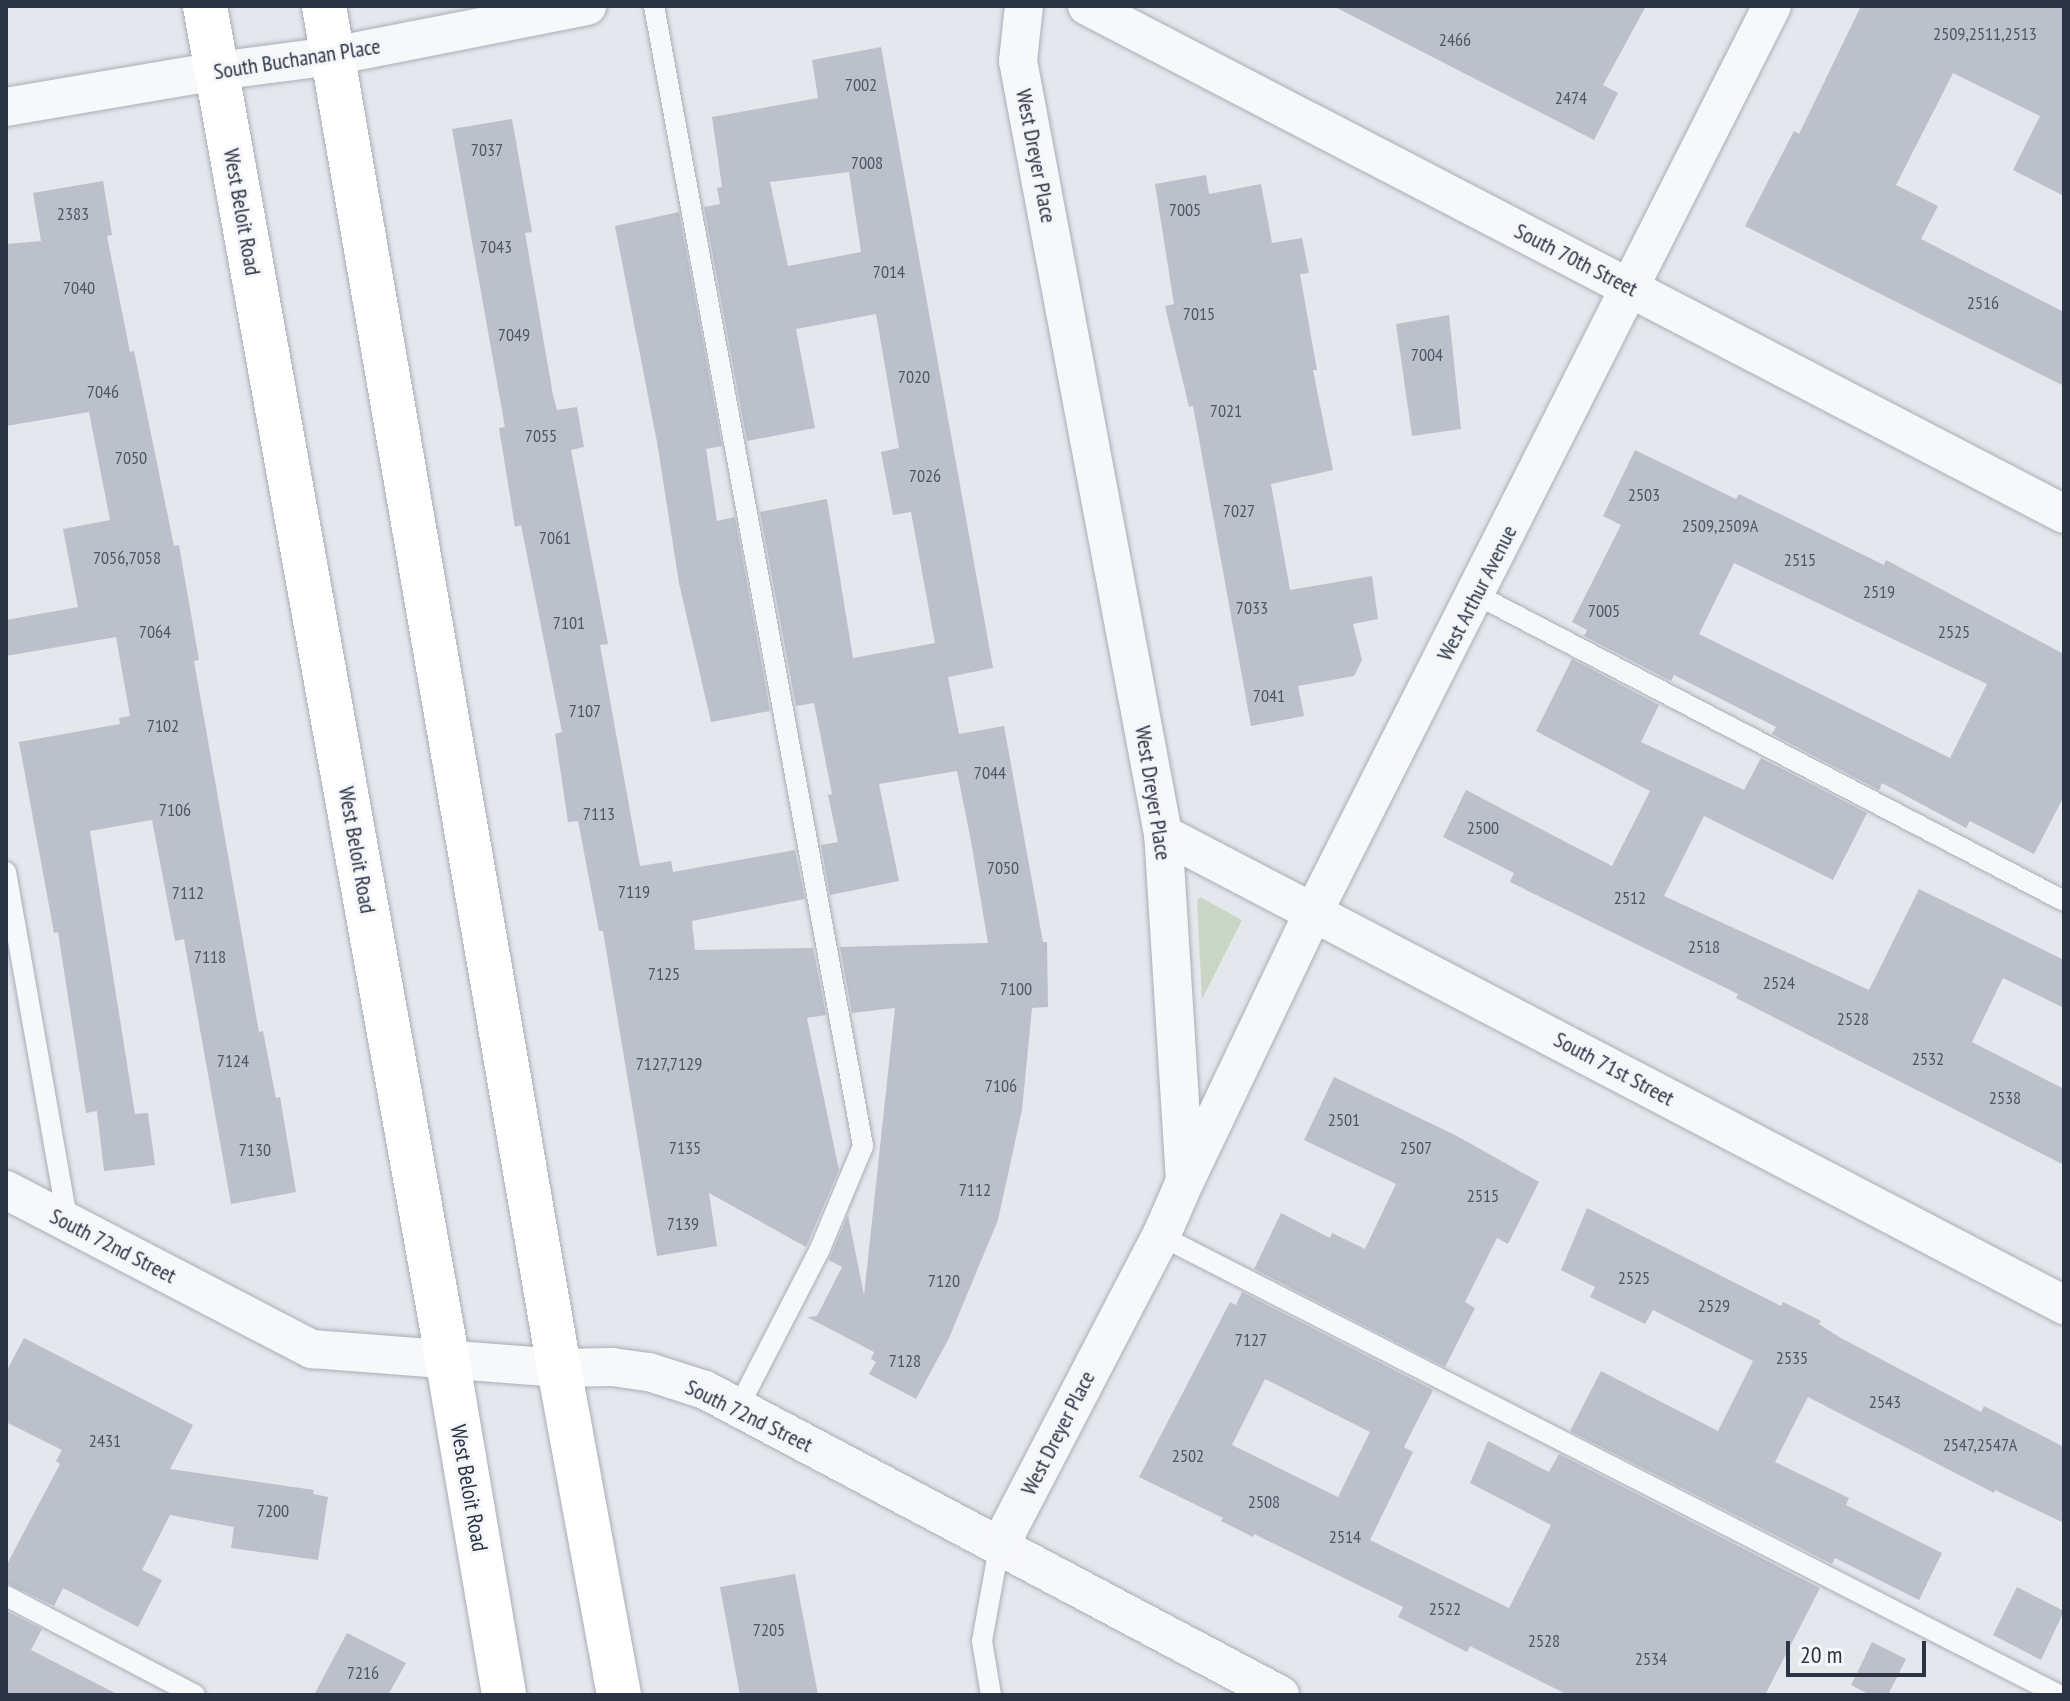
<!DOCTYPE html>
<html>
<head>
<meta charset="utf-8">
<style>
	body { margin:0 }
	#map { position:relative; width:2070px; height:1701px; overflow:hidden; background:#e4e7ec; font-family:"PT Sans Narrow",sans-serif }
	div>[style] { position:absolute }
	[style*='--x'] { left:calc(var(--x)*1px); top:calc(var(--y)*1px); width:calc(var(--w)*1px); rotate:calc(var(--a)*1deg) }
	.green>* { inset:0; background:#c9d6c5 }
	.building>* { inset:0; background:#bbc0ca }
	.roads { filter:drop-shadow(0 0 2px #a9aeb7) drop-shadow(0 0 2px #a9aeb7) }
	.service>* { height:20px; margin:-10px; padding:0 10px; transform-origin:10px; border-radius:10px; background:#f7f8fa }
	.minor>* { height:38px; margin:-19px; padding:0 19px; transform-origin:19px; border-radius:19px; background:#f7f8fa }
	.secondary>* { height:44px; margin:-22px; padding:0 22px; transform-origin:22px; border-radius:22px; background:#fff }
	span { translate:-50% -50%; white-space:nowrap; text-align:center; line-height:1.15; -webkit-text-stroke:6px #f4f6f9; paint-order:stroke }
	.number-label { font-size:18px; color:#4f5766 }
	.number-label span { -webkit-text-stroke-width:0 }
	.street-label { font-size:22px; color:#2b3445 }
	.frame { position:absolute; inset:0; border:8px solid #2b3445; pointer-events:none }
	.scale { position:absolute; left:1786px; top:1641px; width:140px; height:36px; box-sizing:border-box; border:4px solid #2b3445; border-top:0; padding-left:10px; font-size:24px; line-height:28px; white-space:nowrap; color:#2b3445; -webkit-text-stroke:6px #f4f6f9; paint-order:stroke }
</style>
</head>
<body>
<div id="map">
	<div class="green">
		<div style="clip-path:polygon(1200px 897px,1242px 920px,1202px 999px,1197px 901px)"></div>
	</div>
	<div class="building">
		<div style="clip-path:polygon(1333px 6px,1646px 6px,1603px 85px,1618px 93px,1594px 140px)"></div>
		<div style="clip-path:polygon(1861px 6px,2064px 6px,2064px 196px,2013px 170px,2040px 116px,1953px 73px,1896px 185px,1938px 206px,1921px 239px,2064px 312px,2064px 386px,1745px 226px,1794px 131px,1799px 134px)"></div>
		<div style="clip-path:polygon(evenodd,881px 47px,993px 668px,948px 677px,959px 734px,1004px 726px,1043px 942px,1047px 942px,1048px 1007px,1032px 1008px,1022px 1110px,998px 1220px,949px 1338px,916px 1399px,869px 1374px,876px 1362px,871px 1359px,874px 1352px,807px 1317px,817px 1316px,842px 1267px,829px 1260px,848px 1215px,864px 1295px,895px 1008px,852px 1013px,840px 947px,988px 943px,971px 841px,957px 771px,879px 784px,899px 881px,830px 895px,821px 845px,838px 842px,828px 795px,832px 794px,814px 703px,796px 706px,760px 512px,827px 499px,853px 658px,935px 643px,911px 512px,893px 515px,881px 452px,899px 448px,876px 314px,796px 329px,815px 428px,747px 441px,704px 207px,720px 204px,717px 188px,722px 187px,712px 117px,818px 98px,812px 60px,881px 47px,849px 172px,861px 252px,788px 266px,770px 182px,849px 172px)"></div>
		<div style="clip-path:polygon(512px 119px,532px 232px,525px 233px,553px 395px,557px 410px,577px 407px,584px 447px,571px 450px,608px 644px,600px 645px,640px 866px,671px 861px,673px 872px,795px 850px,805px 899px,692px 921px,695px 950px,813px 948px,826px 1015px,807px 1018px,839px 1170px,806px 1247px,709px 1193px,717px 1246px,657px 1256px,603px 931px,599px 931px,578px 821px,568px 822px,555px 734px,562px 732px,521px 525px,515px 527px,499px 428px,505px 427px,452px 129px)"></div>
		<div style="clip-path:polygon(1206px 175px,1209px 194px,1261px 184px,1272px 243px,1302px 238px,1309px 273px,1300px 274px,1317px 370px,1313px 370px,1333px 470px,1271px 484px,1290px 590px,1372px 576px,1378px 619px,1353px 624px,1362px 660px,1354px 676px,1298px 686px,1304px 716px,1251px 726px,1193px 406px,1189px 407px,1165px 306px,1174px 304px,1155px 184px)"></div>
		<div style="clip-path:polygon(103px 181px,112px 235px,107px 236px,130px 352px,134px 351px,174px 546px,179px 545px,199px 660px,194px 661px,259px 1032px,263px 1031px,276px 1098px,280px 1097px,296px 1192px,231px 1204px,184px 939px,175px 941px,152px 820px,90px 831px,135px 1114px,148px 1113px,155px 1165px,104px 1171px,97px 1111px,86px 1113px,58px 932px,54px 933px,19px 742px,120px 724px,119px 718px,130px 716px,116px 637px,6px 656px,6px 620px,78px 607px,63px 529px,110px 520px,89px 412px,6px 426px,6px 244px,41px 241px,33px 193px)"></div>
		<div style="clip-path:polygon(679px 212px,722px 446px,706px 449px,717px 521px,735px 517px,770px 711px,711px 722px,679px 583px,657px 442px,615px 226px)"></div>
		<div style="clip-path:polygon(1449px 315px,1461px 429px,1412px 436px,1396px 324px)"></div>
		<div style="clip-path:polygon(evenodd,1635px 450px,1736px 499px,1739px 494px,1884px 565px,1886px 560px,2064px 654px,2064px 796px,2034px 854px,1970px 821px,1966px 828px,1882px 783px,1879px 790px,1772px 734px,1776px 727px,1674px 675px,1671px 681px,1584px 636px,1587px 630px,1572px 622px,1621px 525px,1603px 516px,1635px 450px,1734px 563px,1987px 684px,1950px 758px,1699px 634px,1734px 563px)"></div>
		<div style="clip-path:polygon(1572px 659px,1659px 705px,1641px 742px,1744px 790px,1761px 758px,1867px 813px,1833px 880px,1704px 816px,1664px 896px,1869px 990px,1919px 889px,2064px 960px,2064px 1008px,2003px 978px,1972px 1042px,2064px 1089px,2064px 1165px,1736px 998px,1738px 994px,1510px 882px,1514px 873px,1443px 837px,1466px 790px,1612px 866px,1650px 791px,1536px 731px)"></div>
		<div style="clip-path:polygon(1334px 1077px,1455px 1135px,1539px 1182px,1508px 1244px,1497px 1238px,1465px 1302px,1475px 1308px,1445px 1367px,1254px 1269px,1281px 1213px,1330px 1238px,1332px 1233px,1365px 1249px,1396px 1184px,1304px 1140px)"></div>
		<div style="clip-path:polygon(1587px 1208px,1781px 1306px,1783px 1302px,1821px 1321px,1819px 1324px,1839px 1337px,1981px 1412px,1984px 1406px,2064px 1447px,2064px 1523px,1995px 1490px,1994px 1493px,1808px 1397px,1775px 1462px,1849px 1498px,1846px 1505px,1942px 1553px,1919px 1600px,1835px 1558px,1832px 1564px,1570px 1431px,1601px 1371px,1718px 1431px,1753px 1361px,1653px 1310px,1645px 1324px,1590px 1297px,1595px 1287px,1561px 1270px)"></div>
		<div style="clip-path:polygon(evenodd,1242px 1292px,1433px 1390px,1404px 1447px,1413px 1452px,1370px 1540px,1509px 1608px,1551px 1525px,1470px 1483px,1488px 1441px,1549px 1472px,1559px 1454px,1820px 1588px,1765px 1695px,1568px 1695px,1470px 1646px,1467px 1652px,1398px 1617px,1403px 1607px,1254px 1534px,1253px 1537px,1221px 1521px,1223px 1518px,1139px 1477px,1230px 1302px,1236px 1305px,1242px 1292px,1265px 1379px,1370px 1432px,1338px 1497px,1232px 1445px,1265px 1379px)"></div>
		<div style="clip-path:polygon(24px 1338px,193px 1425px,170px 1469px,314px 1490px,313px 1494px,328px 1497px,318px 1560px,231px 1548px,234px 1527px,170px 1515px,142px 1570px,162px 1580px,138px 1627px,63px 1588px,54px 1606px,6px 1583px,6px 1566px,60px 1464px,56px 1461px,62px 1450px,6px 1422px,6px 1372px)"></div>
		<div style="clip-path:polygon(795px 1574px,818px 1695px,740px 1695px,720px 1587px)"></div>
		<div style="clip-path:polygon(2017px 1587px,2064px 1611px,2041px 1660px,1993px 1635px)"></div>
		<div style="clip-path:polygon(6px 1611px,42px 1629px,31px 1650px,119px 1695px,6px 1695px)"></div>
		<div style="clip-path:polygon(347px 1633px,406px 1663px,388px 1695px,314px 1695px)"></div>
		<div style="clip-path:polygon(1872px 1642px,1906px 1659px,1888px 1695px,1870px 1695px,1851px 1685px)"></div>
	</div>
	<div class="roads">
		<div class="service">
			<div style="--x:654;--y:6;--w:1159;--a:79.61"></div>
			<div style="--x:863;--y:1146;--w:114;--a:112.7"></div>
			<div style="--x:819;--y:1251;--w:174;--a:117.3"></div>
			<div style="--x:1477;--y:595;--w:662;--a:27.53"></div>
			<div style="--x:6;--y:872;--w:356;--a:80"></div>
			<div style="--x:1161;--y:1236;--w:1009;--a:27.07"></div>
			<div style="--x:6;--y:1596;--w:213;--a:27.6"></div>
			<div style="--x:991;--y:1695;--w:55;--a:-99.5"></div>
			<div style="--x:982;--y:1641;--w:96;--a:-79.7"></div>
		</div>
		<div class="minor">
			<div style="--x:1087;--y:6;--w:1101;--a:27.47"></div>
			<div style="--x:6;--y:107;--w:214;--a:-9.7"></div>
			<div style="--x:217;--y:71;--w:117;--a:-7.4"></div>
			<div style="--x:333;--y:56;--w:259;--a:-11.1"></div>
			<div style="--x:1163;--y:834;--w:1017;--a:27.6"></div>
			<div style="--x:1187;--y:1177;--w:295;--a:-64.5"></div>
			<div style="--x:1314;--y:911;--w:1014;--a:-63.16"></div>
			<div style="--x:6;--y:1190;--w:345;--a:27.5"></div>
			<div style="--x:312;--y:1349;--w:248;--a:4.4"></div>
			<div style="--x:559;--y:1368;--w:53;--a:-1.1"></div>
			<div style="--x:612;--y:1367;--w:37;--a:8"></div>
			<div style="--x:649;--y:1372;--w:59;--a:17.8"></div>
			<div style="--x:705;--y:1390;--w:651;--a:27.94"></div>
			<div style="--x:999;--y:1547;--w:351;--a:-62.5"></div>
			<div style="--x:1161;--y:1236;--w:60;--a:-66.4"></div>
			<div style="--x:1185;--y:1181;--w:348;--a:-93.6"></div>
			<div style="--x:1163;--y:834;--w:786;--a:-100.62"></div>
			<div style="--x:1018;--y:61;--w:55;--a:-83.8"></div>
		</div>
		<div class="secondary">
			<div style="--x:205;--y:6;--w:1373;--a:79.84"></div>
			<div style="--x:447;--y:1357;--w:343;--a:80.4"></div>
			<div style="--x:324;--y:6;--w:1382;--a:80.21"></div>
			<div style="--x:559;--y:1368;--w:332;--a:79.6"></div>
		</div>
	</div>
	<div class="number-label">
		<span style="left:1985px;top:34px">2509,2511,2513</span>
		<span style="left:1455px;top:40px">2466</span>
		<span style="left:861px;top:85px">7002</span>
		<span style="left:1571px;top:98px">2474</span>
		<span style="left:487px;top:150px">7037</span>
		<span style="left:867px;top:163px">7008</span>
		<span style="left:1185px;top:210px">7005</span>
		<span style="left:73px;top:214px">2383</span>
		<span style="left:496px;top:247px">7043</span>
		<span style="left:889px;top:272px">7014</span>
		<span style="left:79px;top:288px">7040</span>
		<span style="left:1983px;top:303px">2516</span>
		<span style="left:1199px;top:314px">7015</span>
		<span style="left:514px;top:335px">7049</span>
		<span style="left:1427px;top:355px">7004</span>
		<span style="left:914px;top:377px">7020</span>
		<span style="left:103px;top:392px">7046</span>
		<span style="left:1226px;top:411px">7021</span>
		<span style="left:541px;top:436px">7055</span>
		<span style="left:131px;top:458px">7050</span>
		<span style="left:925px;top:476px">7026</span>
		<span style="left:1644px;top:495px">2503</span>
		<span style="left:1239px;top:511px">7027</span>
		<span style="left:1720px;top:526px">2509,2509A</span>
		<span style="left:555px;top:538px">7061</span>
		<span style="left:127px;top:558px">7056,7058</span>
		<span style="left:1800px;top:560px">2515</span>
		<span style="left:1879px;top:592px">2519</span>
		<span style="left:1252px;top:608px">7033</span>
		<span style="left:1604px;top:611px">7005</span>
		<span style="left:569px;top:623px">7101</span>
		<span style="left:155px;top:632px">7064</span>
		<span style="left:1954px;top:632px">2525</span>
		<span style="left:1269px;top:696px">7041</span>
		<span style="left:585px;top:711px">7107</span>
		<span style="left:163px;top:726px">7102</span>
		<span style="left:990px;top:773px">7044</span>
		<span style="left:175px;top:810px">7106</span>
		<span style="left:599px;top:814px">7113</span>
		<span style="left:1483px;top:828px">2500</span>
		<span style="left:1003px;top:868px">7050</span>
		<span style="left:634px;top:892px">7119</span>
		<span style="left:188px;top:893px">7112</span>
		<span style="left:1630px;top:898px">2512</span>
		<span style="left:1704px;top:947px">2518</span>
		<span style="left:210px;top:957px">7118</span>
		<span style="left:664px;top:974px">7125</span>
		<span style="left:1779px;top:983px">2524</span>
		<span style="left:1016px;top:989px">7100</span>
		<span style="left:1853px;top:1019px">2528</span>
		<span style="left:1928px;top:1059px">2532</span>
		<span style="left:233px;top:1061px">7124</span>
		<span style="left:669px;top:1064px">7127,7129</span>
		<span style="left:1001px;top:1086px">7106</span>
		<span style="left:2005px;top:1098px">2538</span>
		<span style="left:1344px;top:1120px">2501</span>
		<span style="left:685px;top:1148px">7135</span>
		<span style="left:1416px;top:1148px">2507</span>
		<span style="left:255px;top:1150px">7130</span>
		<span style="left:975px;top:1190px">7112</span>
		<span style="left:1483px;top:1196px">2515</span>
		<span style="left:683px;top:1224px">7139</span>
		<span style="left:1634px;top:1278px">2525</span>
		<span style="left:944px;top:1281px">7120</span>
		<span style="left:1714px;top:1306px">2529</span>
		<span style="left:1251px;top:1340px">7127</span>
		<span style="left:1792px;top:1358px">2535</span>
		<span style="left:905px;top:1361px">7128</span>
		<span style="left:1885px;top:1402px">2543</span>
		<span style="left:105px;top:1441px">2431</span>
		<span style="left:1980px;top:1445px">2547,2547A</span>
		<span style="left:1188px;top:1456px">2502</span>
		<span style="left:1264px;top:1502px">2508</span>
		<span style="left:273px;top:1511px">7200</span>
		<span style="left:1345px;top:1537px">2514</span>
		<span style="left:1445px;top:1609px">2522</span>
		<span style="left:769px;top:1630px">7205</span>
		<span style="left:1544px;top:1641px">2528</span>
		<span style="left:1651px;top:1659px">2534</span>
		<span style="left:363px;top:1673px">7216</span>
	</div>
	<div class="street-label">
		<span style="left:297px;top:59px;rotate:-9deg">South Buchanan Place</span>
		<span style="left:1036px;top:156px;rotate:79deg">West Dreyer Place</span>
		<span style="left:242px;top:212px;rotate:80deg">West Beloit Road</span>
		<span style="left:1576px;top:260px;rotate:27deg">South 70th Street</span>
		<span style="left:1477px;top:593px;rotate:-63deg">West Arthur Avenue</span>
		<span style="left:1153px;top:793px;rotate:81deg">West Dreyer Place</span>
		<span style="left:357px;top:850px;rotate:80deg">West Beloit Road</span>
		<span style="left:1614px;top:1069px;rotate:28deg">South 71st Street</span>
		<span style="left:113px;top:1246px;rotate:27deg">South 72nd Street</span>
		<span style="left:749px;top:1416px;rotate:26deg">South 72nd Street</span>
		<span style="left:1058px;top:1433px;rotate:-63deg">West Dreyer Place</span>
		<span style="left:469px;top:1488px;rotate:80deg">West Beloit Road</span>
	</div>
	<div class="frame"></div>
	<div class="scale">20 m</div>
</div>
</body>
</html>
